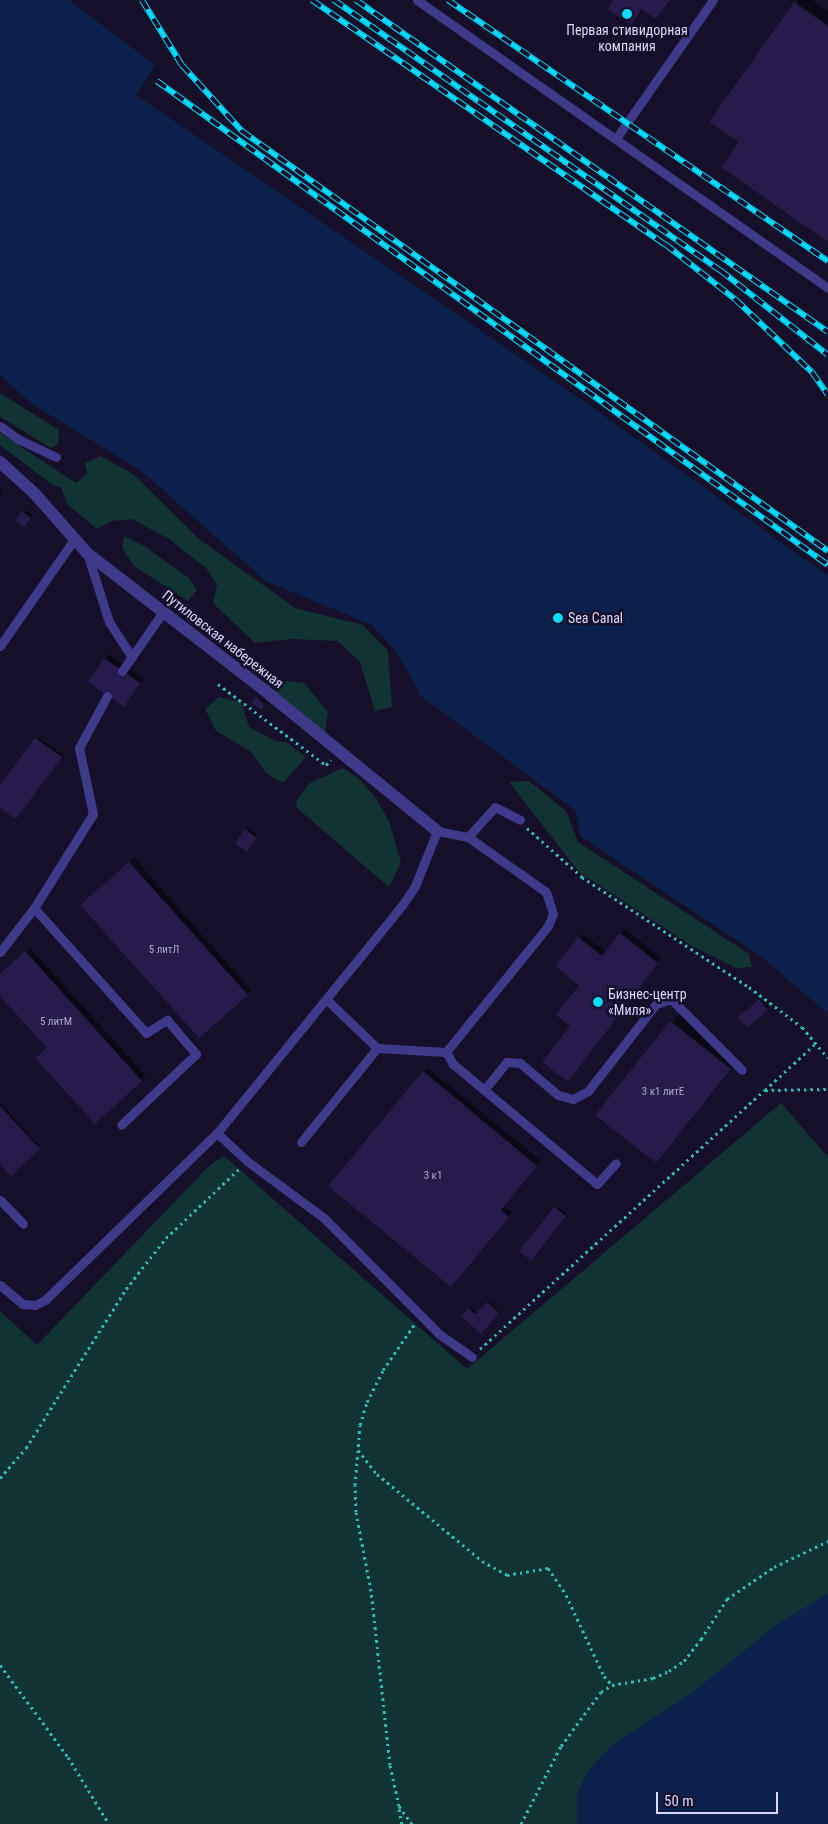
<!DOCTYPE html>
<html>
<head>
<meta charset="utf-8">
<style>
	body { margin:0 }
	#map { position:relative; width:828px; height:1824px; overflow:hidden; background:#150f29; font-family:"Roboto Condensed",sans-serif }
	div>[style] { position:absolute }
	[style*='--x'] { left:calc(var(--x)*1px); top:calc(var(--y)*1px); width:calc(var(--w)*1px); rotate:calc(var(--a)*1deg) }
	.green>* { inset:0; background:#123333 }
	.water>* { inset:0; background:#0b214c }
	.shadow>* { inset:0; background:#0007 }
	.building>* { inset:0; background:#261b4a }
	.path>* { height:3px; margin-top:-1.5px; transform-origin:0; background:repeating-linear-gradient(90deg,#2dbeba 0 2.5px,transparent 0 6.5px) }
	.lane>* { height:9px; margin:-4.5px; padding:0 4.5px; transform-origin:4.5px; border-radius:4.5px; background:#3f3989 }
	.street>* { height:12px; margin:-6px; padding:0 6px; transform-origin:6px; border-radius:6px; background:#3f3989 }
	.rail>* { height:5.5px; margin-top:-2.75px; transform-origin:0; background:repeating-linear-gradient(90deg,#150f29 0 11px,#04ddff 0 22px); box-sizing:border-box; border-block:1px solid #04ddff }
	.dots>* { width:14px; height:14px; translate:-50% -50%; box-sizing:border-box; border:2px solid #150f29; border-radius:50% }
	span { translate:-50% -50%; white-space:nowrap; text-align:center; line-height:1.15; -webkit-text-stroke:5px #150f29; paint-order:stroke }
	.number-label { font-size:11px; color:#afa9d2 }
	.number-label span { -webkit-text-stroke-width:0 }
	.poi-label { font-size:14px; color:#ddd8ff }
	.left { translate:0 -50%; text-align:left }
	.street-label { font-size:14px; color:#ddd8ff }
	.scale { position:absolute; left:656px; top:1792px; width:122px; height:22px; box-sizing:border-box; border:2px solid #ddd8ff; border-top:0; padding-left:6px; font-size:15px; line-height:18px; white-space:nowrap; color:#ddd8ff; -webkit-text-stroke:4px #150f29; paint-order:stroke }
</style>
</head>
<body>
<div id="map">
	<div class="green">
		<div style="clip-path:polygon(0 393px,59px 430px,58px 443px,51px 448px,0 417px)"></div>
		<div style="clip-path:polygon(0 433px,76px 483px,87px 473px,85px 463px,101px 456px,133px 474px,199px 539px,295px 608px,363px 625px,388px 651px,392px 707px,375px 711px,360px 662px,338px 641px,291px 639px,255px 643px,213px 603px,217px 584px,206px 568px,169px 539px,132px 519px,112px 521px,97px 529px,68px 505px,61px 488px,50px 483px,0 445px)"></div>
		<div style="clip-path:polygon(124px 536px,144px 546px,189px 578px,197px 590px,188px 601px,134px 566px,122px 548px)"></div>
		<div style="clip-path:polygon(280px 680px,304px 683px,328px 712px,325px 732px,275px 692px)"></div>
		<div style="clip-path:polygon(219px 697px,241px 702px,249px 727px,275px 741px,286px 742px,306px 757px,283px 783px,266px 773px,250px 751px,216px 731px,205px 709px)"></div>
		<div style="clip-path:polygon(343px 768px,357px 777px,375px 797px,389px 821px,401px 863px,389px 887px,296px 807px,297px 800px,310px 783px)"></div>
		<div style="clip-path:polygon(529px 781px,566px 811px,578px 842px,749px 954px,752px 967px,736px 968px,692px 946px,579px 872px,509px 782px)"></div>
		<div style="clip-path:polygon(781px 1103px,828px 1157px,828px 1824px,0 1824px,0 1311px,37px 1345px,210px 1165px,224px 1156px,467px 1369px)"></div>
	</div>
	<div class="water">
		<div style="clip-path:polygon(0 0,69px 0,155px 65px,136px 95px,579px 398px,828px 576px,828px 1014px,762px 957px,580px 836px,576px 811px,421px 696px,398px 654px,372px 625px,266px 581px,139px 469px,32px 404px,0 375px)"></div>
		<div style="clip-path:polygon(828px 1593px,828px 1824px,577px 1824px,577px 1793px,588px 1771px,612px 1745px,693px 1692px,775px 1626px)"></div>
	</div>
	<div class="shadow">
		<div style="clip-path:polygon(615px 0,671px 0,656px 18px,644px 9px,631px 23px)"></div>
		<div style="clip-path:polygon(798px 0,812px 0,828px 11px,828px 241px,740px 142px)"></div>
		<div style="clip-path:polygon(0 488px,4px 490px,0 495px)"></div>
		<div style="clip-path:polygon(25px 510px,32px 515px,26px 524px,23px 512px)"></div>
		<div style="clip-path:polygon(109px 654px,143px 679px,124px 706px,90px 682px)"></div>
		<div style="clip-path:polygon(258px 696px,266px 702px,261px 708px,253px 703px)"></div>
		<div style="clip-path:polygon(38px 737px,63px 755px,17px 816px,0 806px,0 787px)"></div>
		<div style="clip-path:polygon(248px 828px,258px 836px,248px 848px,246px 830px)"></div>
		<div style="clip-path:polygon(134px 858px,251px 990px,247px 994px,86px 901px)"></div>
		<div style="clip-path:polygon(625px 929px,661px 958px,568px 1081px,572px 1026px,581px 985px,579px 938px,583px 934px,606px 952px)"></div>
		<div style="clip-path:polygon(30px 948px,146px 1076px,95px 1122px,48px 1047px,0 994px,0 975px)"></div>
		<div style="clip-path:polygon(761px 998px,769px 1007px,748px 1026px,740px 1017px)"></div>
		<div style="clip-path:polygon(680px 1013px,739px 1060px,656px 1162px,597px 1115px)"></div>
		<div style="clip-path:polygon(428px 1068px,541px 1161px,504px 1206px,512px 1212px,455px 1281px,424px 1072px)"></div>
		<div style="clip-path:polygon(0 1103px,40px 1147px,11px 1174px,0 1162px)"></div>
		<div style="clip-path:polygon(557px 1206px,567px 1214px,533px 1258px,521px 1251px)"></div>
		<div style="clip-path:polygon(489px 1301px,500px 1311px,480px 1332px,463px 1316px,471px 1307px,478px 1313px)"></div>
	</div>
	<div class="building">
		<div style="clip-path:polygon(613px 0,670px 0,656px 19px,642px 9px,631px 25px,608px 9px)"></div>
		<div style="clip-path:polygon(794px 2px,828px 26px,828px 242px,721px 167px,739px 142px,709px 122px)"></div>
		<div style="clip-path:polygon(22px 511px,31px 518px,24px 527px,15px 521px)"></div>
		<div style="clip-path:polygon(104px 658px,140px 683px,124px 707px,88px 682px)"></div>
		<div style="clip-path:polygon(256px 697px,265px 704px,261px 710px,251px 703px)"></div>
		<div style="clip-path:polygon(35px 738px,62px 757px,16px 819px,0 808px,0 785px)"></div>
		<div style="clip-path:polygon(245px 829px,257px 838px,247px 852px,235px 843px)"></div>
		<div style="clip-path:polygon(129px 862px,248px 995px,199px 1038px,80px 905px)"></div>
		<div style="clip-path:polygon(620px 933px,658px 963px,568px 1082px,542px 1062px,570px 1026px,556px 1015px,579px 985px,555px 966px,578px 937px,602px 956px)"></div>
		<div style="clip-path:polygon(25px 951px,142px 1081px,95px 1124px,35px 1058px,47px 1048px,0 996px,0 974px)"></div>
		<div style="clip-path:polygon(759px 999px,768px 1010px,747px 1028px,738px 1017px)"></div>
		<div style="clip-path:polygon(670px 1021px,731px 1069px,656px 1163px,595px 1115px)"></div>
		<div style="clip-path:polygon(423px 1071px,537px 1166px,501px 1210px,509px 1217px,451px 1287px,328px 1186px)"></div>
		<div style="clip-path:polygon(0 1106px,40px 1149px,11px 1176px,0 1164px)"></div>
		<div style="clip-path:polygon(554px 1207px,566px 1216px,531px 1261px,519px 1251px)"></div>
		<div style="clip-path:polygon(487px 1302px,499px 1313px,481px 1334px,461px 1316px,469px 1308px,475px 1314px)"></div>
	</div>
	<div class="path">
		<div style="--x:218;--y:684;--w:135;--a:36.9"></div>
		<div style="--x:326;--y:765;--w:7;--a:-45"></div>
		<div style="--x:527;--y:828;--w:74;--a:41.7"></div>
		<div style="--x:582;--y:877;--w:200;--a:33.4"></div>
		<div style="--x:749;--y:987;--w:66;--a:37"></div>
		<div style="--x:802;--y:1027;--w:40;--a:50"></div>
		<div style="--x:765;--y:1090;--w:67;--a:-42.6"></div>
		<div style="--x:480;--y:1349;--w:385;--a:-42.3"></div>
		<div style="--x:765;--y:1090;--w:63;--a:-0.9"></div>
		<div style="--x:358;--y:1450;--w:31;--a:52"></div>
		<div style="--x:377;--y:1474;--w:136;--a:39.6"></div>
		<div style="--x:482;--y:1561;--w:29;--a:29"></div>
		<div style="--x:507;--y:1575;--w:42;--a:-9.7"></div>
		<div style="--x:548;--y:1568;--w:32;--a:56"></div>
		<div style="--x:566;--y:1595;--w:89;--a:64.9"></div>
		<div style="--x:604;--y:1676;--w:12;--a:48"></div>
		<div style="--x:0;--y:1478;--w:40;--a:-49"></div>
		<div style="--x:26;--y:1448;--w:188;--a:-57.8"></div>
		<div style="--x:126;--y:1289;--w:65;--a:-51.9"></div>
		<div style="--x:166;--y:1238;--w:102;--a:-43.4"></div>
		<div style="--x:0;--y:1665;--w:114;--a:53.5"></div>
		<div style="--x:68;--y:1757;--w:79;--a:58.5"></div>
		<div style="--x:399;--y:1809;--w:15;--a:79"></div>
		<div style="--x:412;--y:1824;--w:22;--a:-126"></div>
		<div style="--x:399;--y:1806;--w:42;--a:-102.4"></div>
		<div style="--x:390;--y:1765;--w:175;--a:-96.2"></div>
		<div style="--x:371;--y:1591;--w:80;--a:-100.8"></div>
		<div style="--x:356;--y:1512;--w:27;--a:-92"></div>
		<div style="--x:355;--y:1485;--w:60;--a:-85.2"></div>
		<div style="--x:360;--y:1425;--w:24;--a:-73"></div>
		<div style="--x:367;--y:1402;--w:36;--a:-63"></div>
		<div style="--x:383;--y:1370;--w:55;--a:-55.4"></div>
		<div style="--x:521;--y:1824;--w:88;--a:-62.9"></div>
		<div style="--x:561;--y:1746;--w:67;--a:-53.5"></div>
		<div style="--x:601;--y:1692;--w:13;--a:-32"></div>
		<div style="--x:612;--y:1685;--w:42;--a:-9.7"></div>
		<div style="--x:653;--y:1678;--w:17;--a:-24"></div>
		<div style="--x:669;--y:1671;--w:18;--a:-34"></div>
		<div style="--x:684;--y:1661;--w:28;--a:-52"></div>
		<div style="--x:701;--y:1639;--w:48;--a:-57"></div>
		<div style="--x:727;--y:1599;--w:57;--a:-34.2"></div>
		<div style="--x:774;--y:1567;--w:60;--a:-25.7"></div>
	</div>
	<div class="lane">
		<div style="--x:417;--y:0;--w:502;--a:35.02"></div>
		<div style="--x:617;--y:137;--w:167;--a:-55"></div>
		<div style="--x:0;--y:426;--w:22;--a:36"></div>
		<div style="--x:18;--y:439;--w:42;--a:25.3"></div>
		<div style="--x:87;--y:553;--w:72;--a:72.3"></div>
		<div style="--x:109;--y:622;--w:42;--a:56.7"></div>
		<div style="--x:0;--y:646;--w:131;--a:-55.2"></div>
		<div style="--x:122;--y:671;--w:72;--a:-55.2"></div>
		<div style="--x:107;--y:696;--w:59;--a:118.3"></div>
		<div style="--x:79;--y:748;--w:67;--a:78"></div>
		<div style="--x:93;--y:814;--w:111;--a:122.1"></div>
		<div style="--x:34;--y:908;--w:168;--a:48.1"></div>
		<div style="--x:146;--y:1033;--w:25;--a:-32"></div>
		<div style="--x:167;--y:1020;--w:45;--a:49.5"></div>
		<div style="--x:196;--y:1054;--w:103;--a:136.6"></div>
		<div style="--x:468;--y:837;--w:40;--a:-48"></div>
		<div style="--x:495;--y:807;--w:28;--a:27"></div>
		<div style="--x:0;--y:952;--w:56;--a:-52.3"></div>
		<div style="--x:327;--y:1000;--w:69;--a:43.8"></div>
		<div style="--x:484;--y:1090;--w:36;--a:-51"></div>
		<div style="--x:507;--y:1062;--w:13;--a:4"></div>
		<div style="--x:520;--y:1063;--w:50;--a:40.1"></div>
		<div style="--x:558;--y:1095;--w:16;--a:15"></div>
		<div style="--x:573;--y:1099;--w:17;--a:-28"></div>
		<div style="--x:588;--y:1091;--w:110;--a:-52"></div>
		<div style="--x:656;--y:1004;--w:16;--a:-18"></div>
		<div style="--x:671;--y:999;--w:100;--a:45"></div>
		<div style="--x:217;--y:1133;--w:41;--a:43"></div>
		<div style="--x:247;--y:1161;--w:96;--a:36.5"></div>
		<div style="--x:324;--y:1218;--w:163;--a:45.2"></div>
		<div style="--x:439;--y:1334;--w:40;--a:34.9"></div>
		<div style="--x:301;--y:1142;--w:121;--a:-51"></div>
		<div style="--x:377;--y:1048;--w:69;--a:3.3"></div>
		<div style="--x:0;--y:1200;--w:33;--a:46"></div>
		<div style="--x:0;--y:1285;--w:30;--a:40"></div>
		<div style="--x:23;--y:1304;--w:12;--a:5"></div>
		<div style="--x:35;--y:1305;--w:11;--a:-27"></div>
		<div style="--x:45;--y:1300;--w:240;--a:-44.2"></div>
		<div style="--x:217;--y:1133;--w:295;--a:-50.9"></div>
		<div style="--x:403;--y:904;--w:22;--a:-56"></div>
		<div style="--x:415;--y:886;--w:59;--a:-68.2"></div>
		<div style="--x:437;--y:831;--w:32;--a:11"></div>
		<div style="--x:468;--y:837;--w:95;--a:35.2"></div>
		<div style="--x:546;--y:892;--w:23;--a:72"></div>
		<div style="--x:553;--y:914;--w:13;--a:113"></div>
		<div style="--x:548;--y:926;--w:162;--a:129"></div>
		<div style="--x:446;--y:1052;--w:14;--a:60"></div>
		<div style="--x:453;--y:1064;--w:187;--a:39.8"></div>
		<div style="--x:597;--y:1184;--w:28;--a:-48"></div>
	</div>
	<div class="street">
		<div style="--x:0;--y:462;--w:47;--a:42.4"></div>
		<div style="--x:35;--y:494;--w:79;--a:48.6"></div>
		<div style="--x:87;--y:553;--w:222;--a:37.7"></div>
		<div style="--x:263;--y:689;--w:225;--a:39.2"></div>
	</div>
	<div class="rail">
		<div style="--x:142;--y:0;--w:76;--a:58.4"></div>
		<div style="--x:182;--y:65;--w:89;--a:47.7"></div>
		<div style="--x:242;--y:131;--w:721;--a:35.63"></div>
		<div style="--x:312;--y:0;--w:429;--a:34.7"></div>
		<div style="--x:665;--y:244;--w:89;--a:38.2"></div>
		<div style="--x:735;--y:299;--w:106;--a:43.5"></div>
		<div style="--x:812;--y:372;--w:28;--a:55"></div>
		<div style="--x:334;--y:0;--w:471;--a:35"></div>
		<div style="--x:720;--y:270;--w:137;--a:38.2"></div>
		<div style="--x:356;--y:0;--w:577;--a:35.12"></div>
		<div style="--x:448;--y:0;--w:461;--a:34.5"></div>
		<div style="--x:157;--y:81;--w:827;--a:35.8"></div>
	</div>
	<div class="dots">
		<div style="left:627px;top:14px;background:#04ddff"></div>
		<div style="left:558px;top:618px;background:#04ddff"></div>
		<div style="left:598px;top:1002px;background:#04ddff"></div>
	</div>
	<div class="number-label">
		<span style="left:164px;top:950px">5 литЛ</span>
		<span style="left:56px;top:1022px">5 литМ</span>
		<span style="left:663px;top:1092px">3 к1 литЕ</span>
		<span style="left:433px;top:1176px">3 к1</span>
	</div>
	<div class="poi-label">
		<span style="left:627px;top:38px">Первая стивидорная<br>компания</span>
		<span class="left" style="left:568px;top:618px">Sea Canal</span>
		<span class="left" style="left:608px;top:1002px">Бизнес-центр<br>«Миля»</span>
	</div>
	<div class="street-label">
		<span style="left:223px;top:639px;rotate:38deg">Путиловская набережная</span>
	</div>
	<div class="scale">50 m</div>
</div>
</body>
</html>
